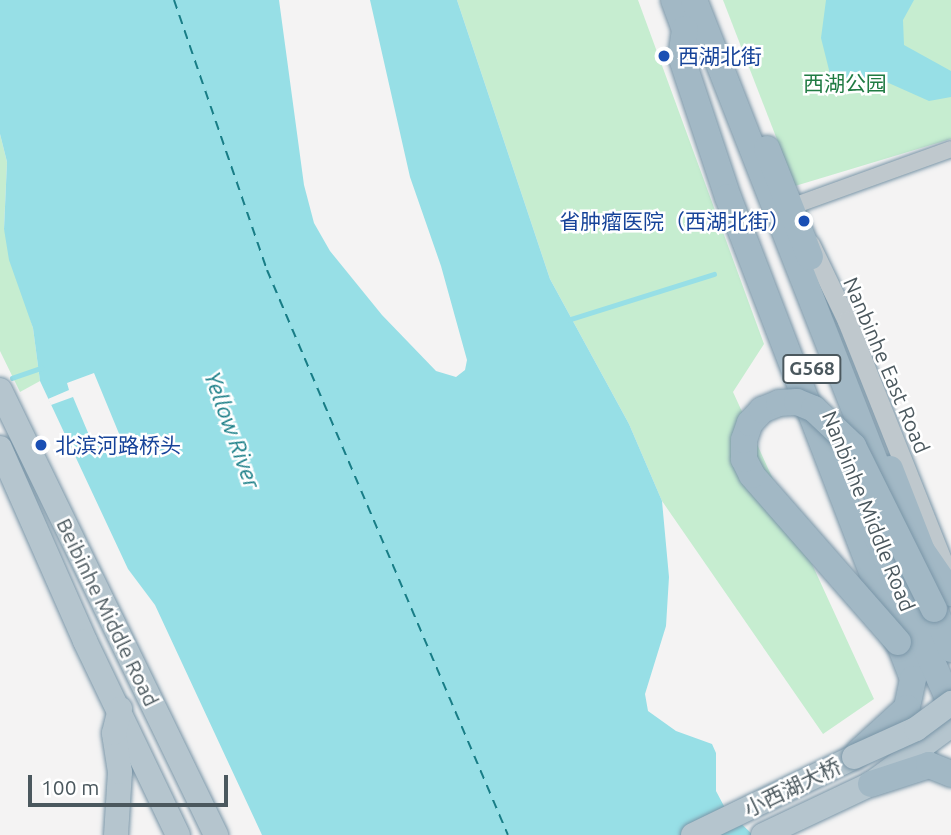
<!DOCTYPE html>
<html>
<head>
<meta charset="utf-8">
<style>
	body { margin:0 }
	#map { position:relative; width:951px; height:835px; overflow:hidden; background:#f4f3f3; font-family:Ubuntu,"Noto Sans SC",sans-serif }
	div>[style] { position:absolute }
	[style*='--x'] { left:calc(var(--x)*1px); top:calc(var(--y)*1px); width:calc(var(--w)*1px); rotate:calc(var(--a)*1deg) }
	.green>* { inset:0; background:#c6edd0 }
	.water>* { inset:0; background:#97dfe6 }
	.pier>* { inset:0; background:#f4f3f3 }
	.stream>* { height:4.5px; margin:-2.25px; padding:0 2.25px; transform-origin:2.25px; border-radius:2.25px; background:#97dfe6 }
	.ferry>* { height:2px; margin-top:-1px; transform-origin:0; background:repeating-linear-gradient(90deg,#187d86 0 9px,transparent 0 16px) }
	.roads { filter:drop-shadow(0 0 2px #7a96a8) drop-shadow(0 0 2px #7a96a8) }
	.minor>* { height:16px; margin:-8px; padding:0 8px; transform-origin:8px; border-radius:8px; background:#bfc8cd }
	.tertiary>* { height:19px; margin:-9.5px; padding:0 9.5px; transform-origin:9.5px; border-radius:9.5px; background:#bfc8cd }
	.primary>* { height:24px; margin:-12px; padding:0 12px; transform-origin:12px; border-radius:12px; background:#b5c5ce }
	.trunk>* { height:26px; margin:-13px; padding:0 13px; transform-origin:13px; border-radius:13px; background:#a2b8c5 }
	.bridges { filter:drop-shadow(0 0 2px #7a96a8) drop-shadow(0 0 2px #7a96a8) }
	.primary-bridge>* { height:24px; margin:-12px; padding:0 12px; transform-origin:12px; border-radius:12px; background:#b5c5ce }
	.trunk-bridge>* { height:26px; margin:-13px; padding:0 13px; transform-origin:13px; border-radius:13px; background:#a2b8c5 }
	.dots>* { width:19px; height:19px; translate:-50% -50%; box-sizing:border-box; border:4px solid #fff; border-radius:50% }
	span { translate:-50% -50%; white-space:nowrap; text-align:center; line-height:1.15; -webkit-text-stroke:5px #fff; paint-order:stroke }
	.shield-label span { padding:2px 5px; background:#fff; border:2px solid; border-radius:5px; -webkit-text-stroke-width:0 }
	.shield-label { font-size:19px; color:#4b585e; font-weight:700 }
	.transit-label { font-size:21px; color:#164399 }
	.left { translate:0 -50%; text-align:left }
	.right { translate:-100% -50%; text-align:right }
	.park-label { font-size:21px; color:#207b43 }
	.street-label { font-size:21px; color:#4b585e }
	.water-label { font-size:23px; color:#187d86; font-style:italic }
	.scale { position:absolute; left:28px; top:775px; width:200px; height:32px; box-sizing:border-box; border:4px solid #4b585e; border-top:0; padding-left:9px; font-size:21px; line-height:24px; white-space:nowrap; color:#4b585e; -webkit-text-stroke:5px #fff; paint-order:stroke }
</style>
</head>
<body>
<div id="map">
	<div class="green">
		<div style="clip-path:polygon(457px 0,638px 0,764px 344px,733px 392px,874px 699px,823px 734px,662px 501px,629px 424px,550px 279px)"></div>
		<div style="clip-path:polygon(723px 0,951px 0,951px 139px,795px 186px)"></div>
		<div style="clip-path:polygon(0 134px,7px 162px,4px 228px,33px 328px,40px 381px,20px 392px,0 351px)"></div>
	</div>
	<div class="water">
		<div style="clip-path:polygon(0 0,279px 0,304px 185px,314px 223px,330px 251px,382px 315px,436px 371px,456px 377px,465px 370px,467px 360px,441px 266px,410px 177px,370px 0,457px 0,550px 279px,629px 424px,662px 501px,669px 577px,666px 626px,645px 694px,648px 711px,676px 731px,712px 744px,716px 753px,716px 791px,725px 808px,753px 835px,262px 835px,155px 605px,128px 569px,40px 381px,33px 328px,9px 260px,4px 229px,7px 162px,0 134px)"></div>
		<div style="clip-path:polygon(826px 0,914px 0,903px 20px,904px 45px,951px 71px,951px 97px,929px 101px,873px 76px,858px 82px,830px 74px,821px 38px)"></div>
	</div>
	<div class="pier">
		<div style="clip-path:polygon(94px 373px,120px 436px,94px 447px,73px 397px,51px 405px,48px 399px,69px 390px,67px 383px)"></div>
	</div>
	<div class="stream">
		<div style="--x:568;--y:320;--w:153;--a:-17.5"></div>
		<div style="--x:12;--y:378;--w:31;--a:-19"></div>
	</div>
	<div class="ferry">
		<div style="--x:174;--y:0;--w:286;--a:71"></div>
		<div style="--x:267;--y:270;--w:614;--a:66.9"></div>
	</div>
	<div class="roads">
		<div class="minor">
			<div style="--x:793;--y:206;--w:168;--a:-19.8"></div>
		</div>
		<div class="tertiary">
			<div style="--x:810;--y:244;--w:85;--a:64.3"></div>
			<div style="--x:847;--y:321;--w:273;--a:68.3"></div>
		</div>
		<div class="primary">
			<div style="--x:0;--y:390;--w:495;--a:64.1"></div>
			<div style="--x:0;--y:448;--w:211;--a:66.2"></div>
			<div style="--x:85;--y:641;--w:215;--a:64.4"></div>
			<div style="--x:116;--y:835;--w:63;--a:-86.4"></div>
			<div style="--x:120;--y:772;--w:39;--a:-99"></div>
			<div style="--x:114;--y:733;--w:25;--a:-76"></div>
			<div style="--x:693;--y:835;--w:179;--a:-25.8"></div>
			<div style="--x:763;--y:835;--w:119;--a:-25.3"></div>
			<div style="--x:871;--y:784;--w:99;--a:-36.4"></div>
		</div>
		<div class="trunk">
			<div style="--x:674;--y:0;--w:49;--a:69.7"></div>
			<div style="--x:694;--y:0;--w:529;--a:68.58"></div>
			<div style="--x:685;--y:29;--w:27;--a:98"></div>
			<div style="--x:681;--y:56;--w:149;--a:71.6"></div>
			<div style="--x:728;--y:197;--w:516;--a:69"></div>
			<div style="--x:913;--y:679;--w:30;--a:102"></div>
			<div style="--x:907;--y:708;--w:65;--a:137.5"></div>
			<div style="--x:767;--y:149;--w:116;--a:68.3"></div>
			<div style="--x:890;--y:469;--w:88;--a:68.7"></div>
			<div style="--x:922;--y:551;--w:51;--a:55.4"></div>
			<div style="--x:877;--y:537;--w:184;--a:66.2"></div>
			<div style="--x:926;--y:589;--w:65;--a:67.4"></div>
			<div style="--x:871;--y:784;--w:61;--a:-18.1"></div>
			<div style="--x:929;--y:765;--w:24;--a:22"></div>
		</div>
	</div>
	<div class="bridges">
		<div class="primary-bridge">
			<div style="--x:854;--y:757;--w:68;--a:-24.3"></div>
			<div style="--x:916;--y:729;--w:44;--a:-36.6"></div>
		</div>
		<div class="trunk-bridge">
			<div style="--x:898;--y:642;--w:222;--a:-131.2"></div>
			<div style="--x:752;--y:475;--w:18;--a:-117"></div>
			<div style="--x:744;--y:459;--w:19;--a:-90"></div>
			<div style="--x:744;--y:440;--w:18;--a:-71"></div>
			<div style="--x:750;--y:423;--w:18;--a:-47"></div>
			<div style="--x:762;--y:410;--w:18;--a:-22"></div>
			<div style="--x:779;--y:403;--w:18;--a:-3"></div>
			<div style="--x:797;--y:402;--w:18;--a:22"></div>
			<div style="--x:814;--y:409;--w:54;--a:43.5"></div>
			<div style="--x:853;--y:446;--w:182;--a:63.6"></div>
		</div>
	</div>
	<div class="dots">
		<div style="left:664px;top:56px;background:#1a4fb4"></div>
		<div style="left:804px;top:221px;background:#1a4fb4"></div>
		<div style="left:41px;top:445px;background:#1a4fb4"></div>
	</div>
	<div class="shield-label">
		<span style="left:812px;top:369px">G568</span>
	</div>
	<div class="transit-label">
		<span class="left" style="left:678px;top:56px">西湖北街</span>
		<span class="right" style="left:790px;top:221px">省肿瘤医院（西湖北街）</span>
		<span class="left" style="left:55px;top:445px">北滨河路桥头</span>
	</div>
	<div class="park-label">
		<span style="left:845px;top:83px">西湖公园</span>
	</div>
	<div class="street-label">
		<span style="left:887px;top:365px;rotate:67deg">Nanbinhe East Road</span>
		<span style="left:869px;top:511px;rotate:68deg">Nanbinhe Middle Road</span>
		<span style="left:108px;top:612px;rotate:64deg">Beibinhe Middle Road</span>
		<span style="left:792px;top:787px;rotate:-26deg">小西湖大桥</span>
	</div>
	<div class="water-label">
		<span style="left:232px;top:430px;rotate:70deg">Yellow River</span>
	</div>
	<div class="scale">100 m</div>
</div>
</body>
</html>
